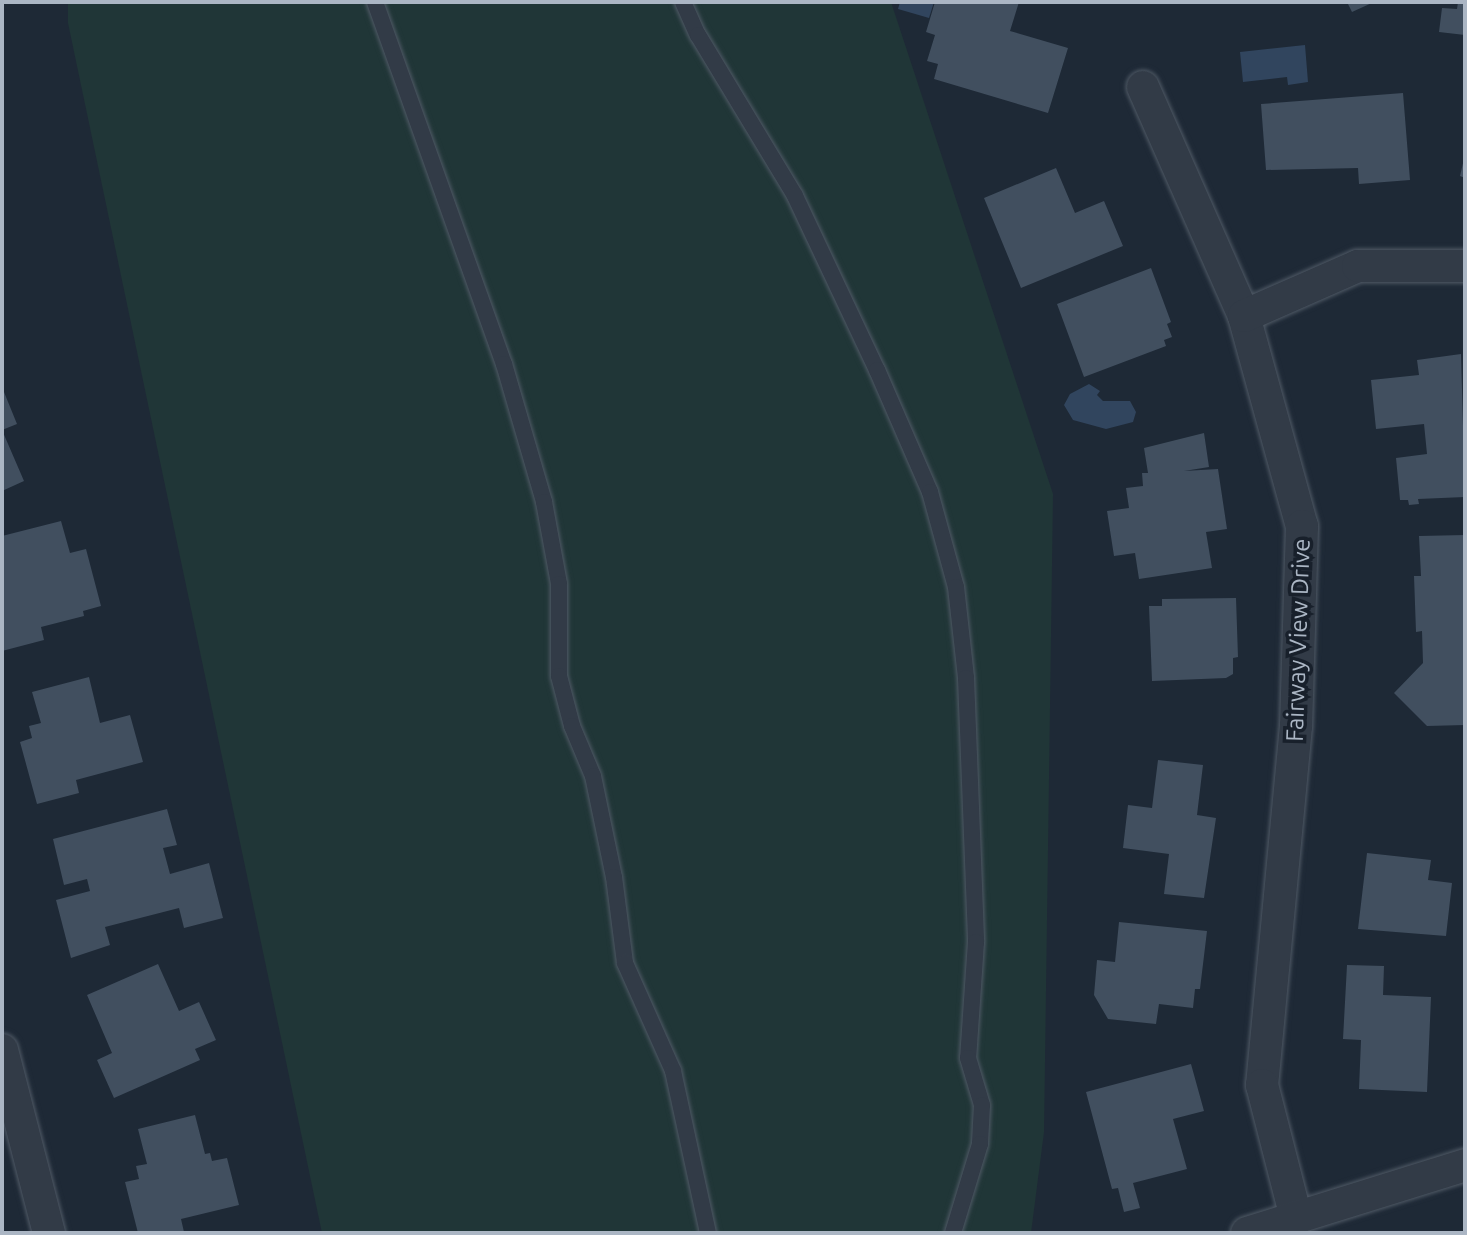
<!DOCTYPE html>
<html>
<head>
<meta charset="utf-8">
<style>
	body { margin:0 }
	#map { position:relative; width:1467px; height:1235px; overflow:hidden; background:#1e2936; font-family:Ubuntu,sans-serif }
	div>[style] { position:absolute }
	[style*='--x'] { left:calc(var(--x)*1px); top:calc(var(--y)*1px); width:calc(var(--w)*1px); rotate:calc(var(--a)*1deg) }
	.green>* { inset:0; background:#203637 }
	.water>* { inset:0; background:#31455e }
	.building>* { inset:0; background:#414f5f }
	.roads { filter:drop-shadow(0 0 2px #4f5965) drop-shadow(0 0 2px #4f5965) }
	.service>* { height:16px; margin:-8px; padding:0 8px; transform-origin:8px; border-radius:8px; background:#323b47 }
	.minor>* { height:32px; margin:-16px; padding:0 16px; transform-origin:16px; border-radius:16px; background:#323b47 }
	span { translate:-50% -50%; white-space:nowrap; text-align:center; line-height:1.15; -webkit-text-stroke:7px #18202b; paint-order:stroke }
	.street-label { font-size:24px; color:#abb6c4 }
	.frame { position:absolute; inset:0; border:4px solid #abb6c4; pointer-events:none }
</style>
</head>
<body>
<div id="map">
	<div class="green">
		<div style="clip-path:polygon(68px 2px,891px 2px,1053px 494px,1044px 1132px,1031px 1233px,322px 1233px,68px 23px)"></div>
	</div>
	<div class="water">
		<div style="clip-path:polygon(900px 2px,934px 2px,929px 18px,898px 9px)"></div>
		<div style="clip-path:polygon(1305px 45px,1308px 82px,1288px 85px,1287px 77px,1243px 82px,1240px 52px)"></div>
		<div style="clip-path:polygon(1089px 384px,1100px 391px,1097px 395px,1103px 401px,1130px 401px,1136px 412px,1133px 422px,1106px 429px,1073px 420px,1064px 405px,1070px 394px)"></div>
	</div>
	<div class="building">
		<div style="clip-path:polygon(935px 2px,1019px 2px,1010px 31px,1068px 48px,1048px 113px,934px 79px,938px 64px,927px 61px,935px 35px,926px 32px)"></div>
		<div style="clip-path:polygon(1347px 2px,1374px 2px,1352px 12px)"></div>
		<div style="clip-path:polygon(1458px 2px,1465px 2px,1465px 35px,1439px 32px,1442px 8px,1457px 9px)"></div>
		<div style="clip-path:polygon(1403px 93px,1410px 180px,1359px 184px,1358px 168px,1266px 170px,1261px 104px)"></div>
		<div style="clip-path:polygon(1464px 159px,1465px 159px,1465px 178px,1460px 176px)"></div>
		<div style="clip-path:polygon(1056px 168px,1075px 213px,1104px 201px,1123px 246px,1021px 288px,984px 198px)"></div>
		<div style="clip-path:polygon(1151px 268px,1171px 322px,1167px 324px,1172px 337px,1164px 340px,1166px 346px,1084px 377px,1057px 304px)"></div>
		<div style="clip-path:polygon(1461px 354px,1465px 497px,1418px 499px,1419px 504px,1409px 505px,1408px 500px,1400px 500px,1396px 458px,1427px 454px,1424px 424px,1376px 429px,1371px 380px,1419px 375px,1417px 360px)"></div>
		<div style="clip-path:polygon(4px 392px,17px 424px,2px 430px,24px 481px,2px 491px,2px 393px)"></div>
		<div style="clip-path:polygon(1204px 433px,1209px 467px,1184px 471px,1218px 469px,1227px 529px,1206px 532px,1212px 568px,1139px 579px,1135px 553px,1114px 556px,1107px 511px,1129px 508px,1126px 488px,1143px 486px,1142px 473px,1148px 473px,1144px 448px)"></div>
		<div style="clip-path:polygon(61px 521px,70px 553px,86px 549px,101px 606px,83px 611px,84px 616px,41px 627px,44px 640px,2px 651px,2px 536px)"></div>
		<div style="clip-path:polygon(1465px 535px,1465px 725px,1427px 726px,1394px 693px,1423px 663px,1422px 631px,1416px 632px,1414px 576px,1421px 576px,1419px 536px)"></div>
		<div style="clip-path:polygon(1236px 598px,1238px 657px,1233px 658px,1233px 674px,1226px 678px,1152px 681px,1149px 606px,1162px 606px,1162px 599px)"></div>
		<div style="clip-path:polygon(89px 677px,100px 723px,130px 715px,143px 762px,76px 780px,79px 793px,37px 804px,20px 742px,32px 738px,29px 726px,41px 723px,32px 692px)"></div>
		<div style="clip-path:polygon(1158px 760px,1203px 765px,1197px 815px,1216px 818px,1204px 898px,1164px 894px,1169px 854px,1123px 848px,1128px 805px,1152px 808px)"></div>
		<div style="clip-path:polygon(167px 809px,177px 845px,163px 848px,170px 874px,209px 863px,223px 918px,184px 928px,179px 908px,105px 927px,110px 945px,71px 958px,56px 900px,90px 891px,87px 879px,64px 885px,53px 839px)"></div>
		<div style="clip-path:polygon(1367px 853px,1431px 860px,1428px 880px,1452px 883px,1446px 936px,1358px 929px)"></div>
		<div style="clip-path:polygon(1119px 922px,1207px 931px,1200px 989px,1195px 989px,1193px 1008px,1159px 1004px,1156px 1024px,1108px 1019px,1094px 995px,1097px 960px,1115px 962px)"></div>
		<div style="clip-path:polygon(158px 964px,179px 1011px,199px 1002px,216px 1040px,195px 1049px,200px 1060px,114px 1098px,97px 1060px,112px 1053px,87px 995px)"></div>
		<div style="clip-path:polygon(1347px 965px,1384px 966px,1383px 995px,1431px 997px,1427px 1092px,1359px 1089px,1361px 1040px,1343px 1039px)"></div>
		<div style="clip-path:polygon(1191px 1064px,1204px 1111px,1173px 1119px,1187px 1169px,1133px 1183px,1140px 1208px,1124px 1212px,1118px 1188px,1112px 1189px,1086px 1092px)"></div>
		<div style="clip-path:polygon(195px 1115px,205px 1154px,210px 1153px,212px 1161px,227px 1158px,239px 1205px,181px 1219px,184px 1232px,138px 1233px,125px 1182px,139px 1179px,136px 1166px,147px 1164px,138px 1129px)"></div>
	</div>
	<div class="roads">
		<div class="service">
			<div style="--x:375;--y:2;--w:384;--a:70.4"></div>
			<div style="--x:504;--y:364;--w:144;--a:73.8"></div>
			<div style="--x:544;--y:502;--w:83;--a:79.6"></div>
			<div style="--x:559;--y:584;--w:92;--a:90"></div>
			<div style="--x:559;--y:676;--w:52;--a:75.4"></div>
			<div style="--x:572;--y:726;--w:54;--a:67.2"></div>
			<div style="--x:593;--y:776;--w:103;--a:78.3"></div>
			<div style="--x:614;--y:877;--w:87;--a:82.7"></div>
			<div style="--x:625;--y:963;--w:118;--a:66"></div>
			<div style="--x:673;--y:1071;--w:166;--a:77.8"></div>
			<div style="--x:683;--y:2;--w:36;--a:66"></div>
			<div style="--x:698;--y:35;--w:188;--a:58.9"></div>
			<div style="--x:795;--y:196;--w:192;--a:64.8"></div>
			<div style="--x:877;--y:370;--w:133;--a:66.5"></div>
			<div style="--x:930;--y:492;--w:98;--a:74.7"></div>
			<div style="--x:956;--y:587;--w:92;--a:83.7"></div>
			<div style="--x:966;--y:678;--w:264;--a:87.8"></div>
			<div style="--x:976;--y:942;--w:116;--a:93.9"></div>
			<div style="--x:968;--y:1058;--w:49;--a:73.4"></div>
			<div style="--x:982;--y:1105;--w:39;--a:93"></div>
			<div style="--x:980;--y:1144;--w:93;--a:106.9"></div>
		</div>
		<div class="minor">
			<div style="--x:1143;--y:87;--w:250;--a:66.2"></div>
			<div style="--x:1244;--y:316;--w:218;--a:74.6"></div>
			<div style="--x:1302;--y:526;--w:200;--a:91.7"></div>
			<div style="--x:1296;--y:726;--w:361;--a:95.4"></div>
			<div style="--x:1262;--y:1085;--w:136;--a:75.6"></div>
			<div style="--x:1244;--y:316;--w:124;--a:-23.7"></div>
			<div style="--x:1358;--y:266;--w:107;--a:0"></div>
			<div style="--x:2;--y:1050;--w:189;--a:75.6"></div>
			<div style="--x:1247;--y:1233;--w:228;--a:-17.3"></div>
		</div>
	</div>
	<div class="street-label">
		<span style="left:1298px;top:640px;rotate:-88deg">Fairway View Drive</span>
	</div>
	<div class="frame"></div>
</div>
</body>
</html>
